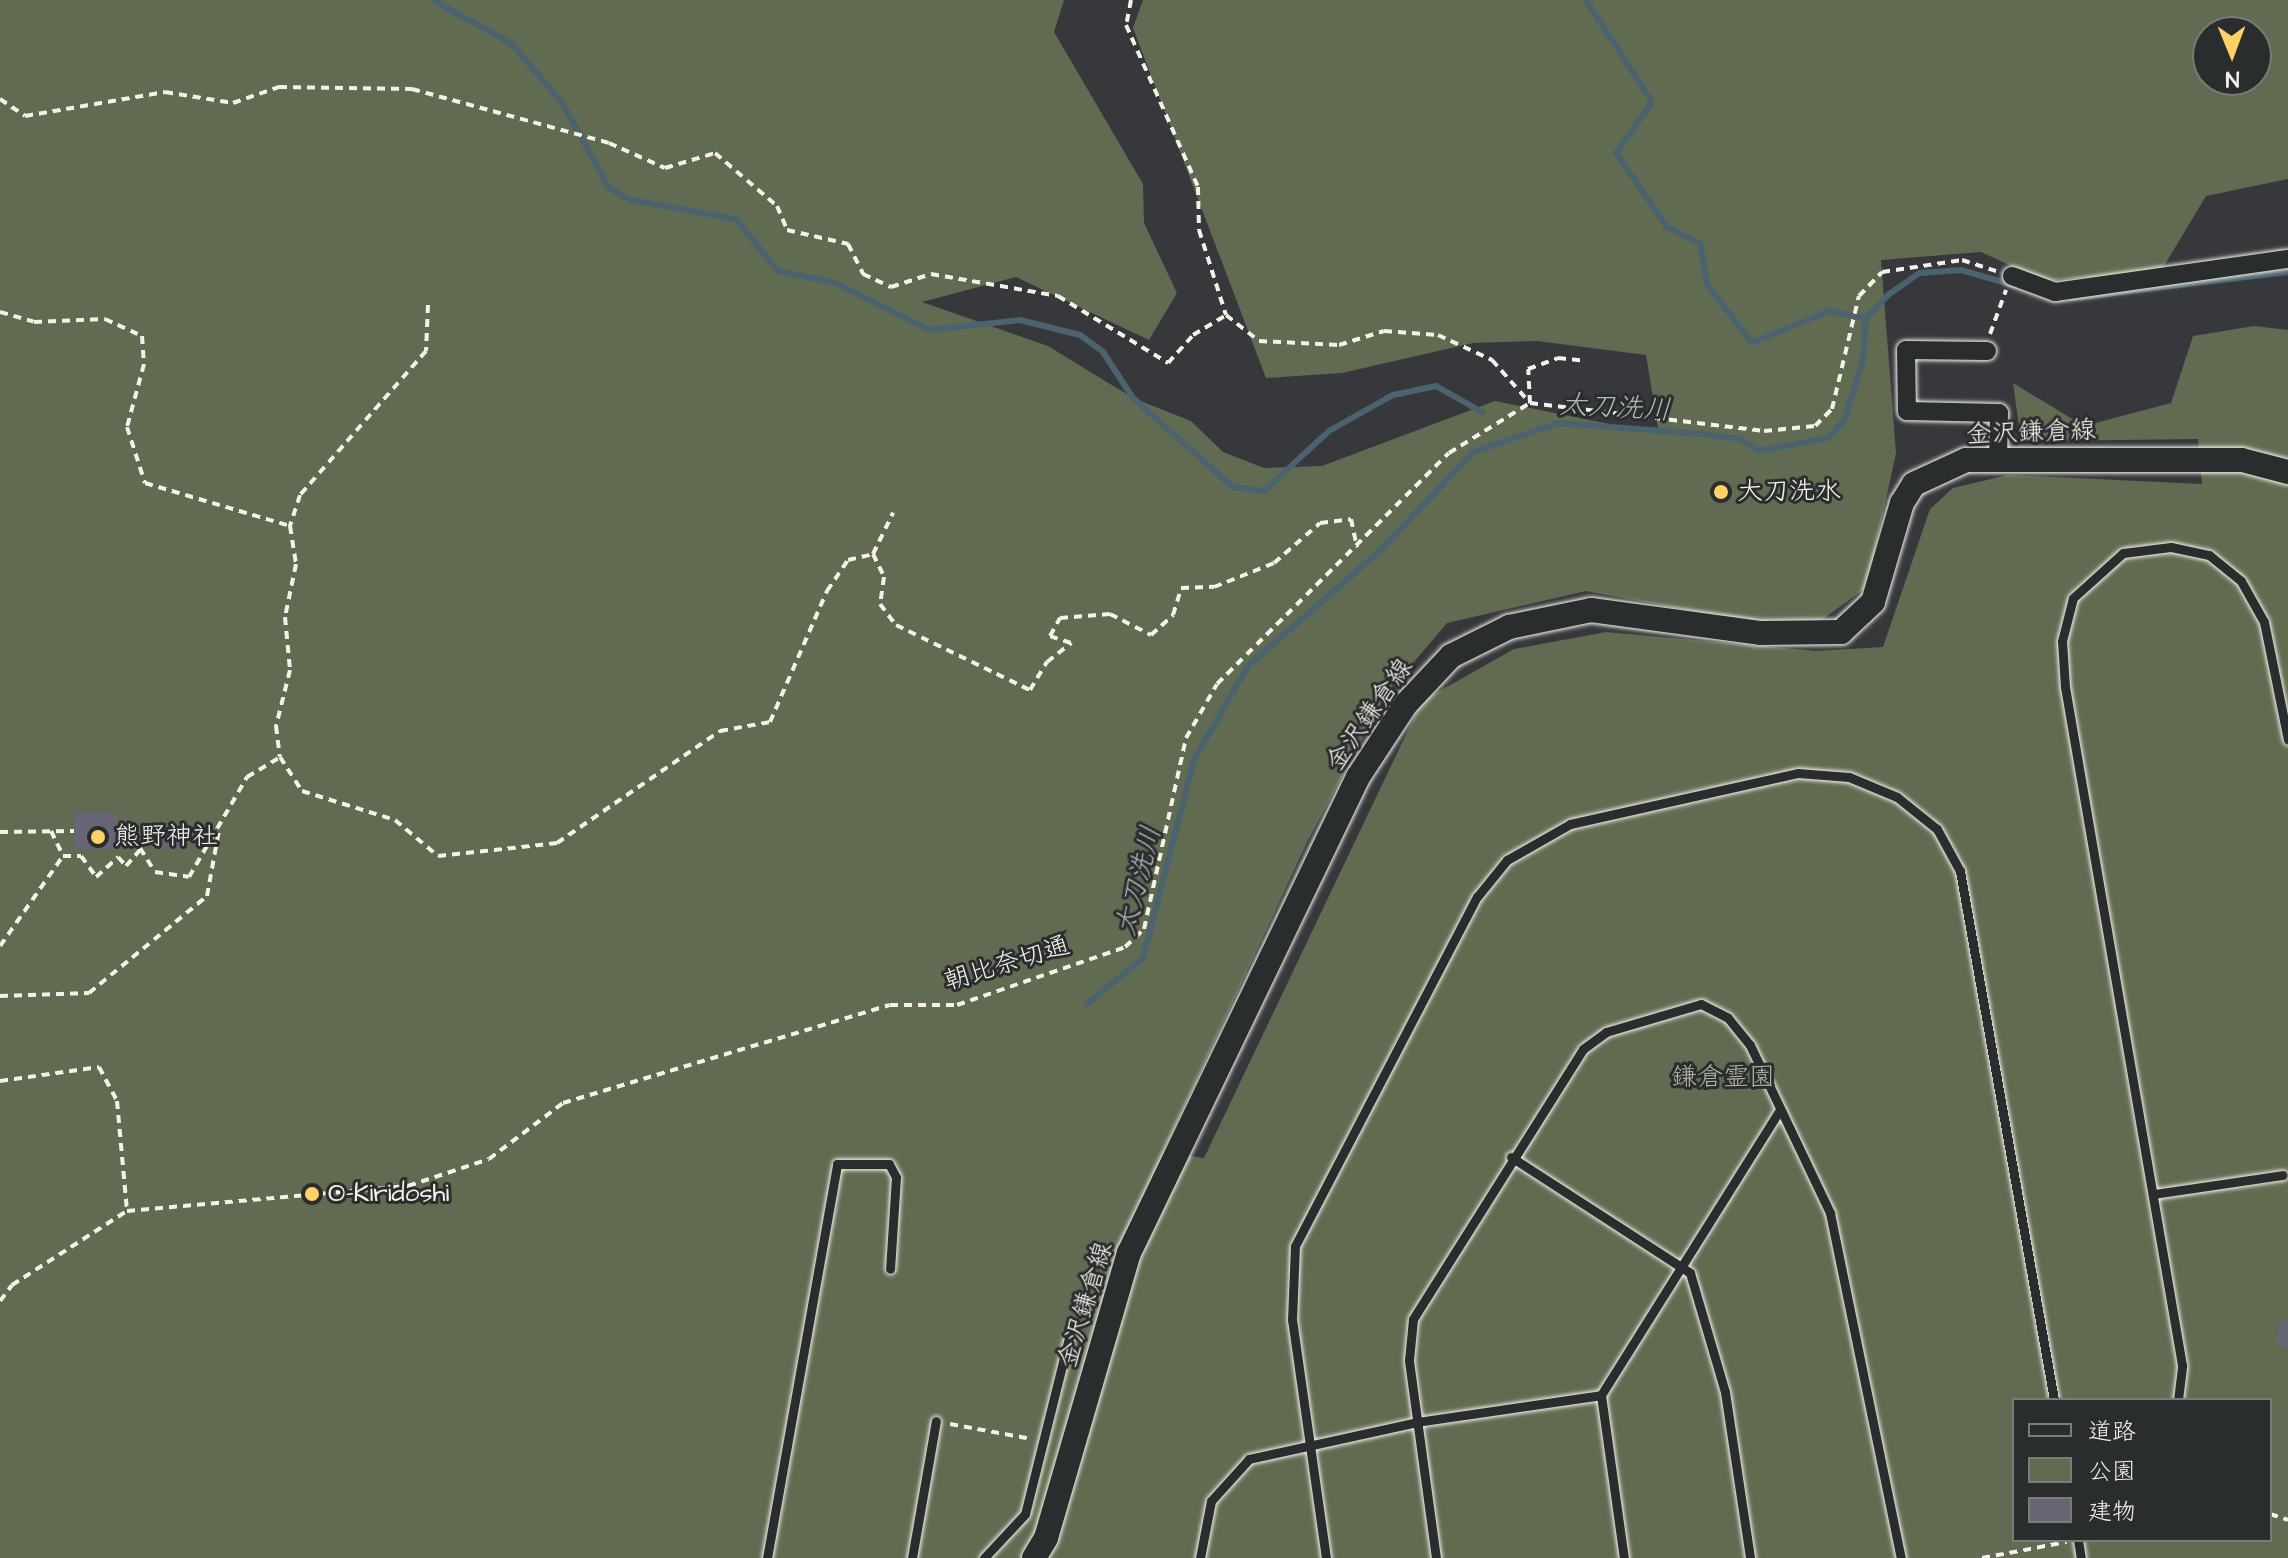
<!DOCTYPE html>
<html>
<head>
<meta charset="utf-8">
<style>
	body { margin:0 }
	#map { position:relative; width:2288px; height:1558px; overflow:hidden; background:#36383c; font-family:"Architects Daughter","Klee One",sans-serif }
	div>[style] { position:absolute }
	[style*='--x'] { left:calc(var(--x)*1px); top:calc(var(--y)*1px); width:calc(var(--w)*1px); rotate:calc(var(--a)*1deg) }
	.green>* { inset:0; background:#606b51 }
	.stream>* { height:6px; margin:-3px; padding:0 3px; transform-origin:3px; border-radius:3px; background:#4b626f }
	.building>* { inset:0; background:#666674 }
	.path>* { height:4px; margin-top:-2px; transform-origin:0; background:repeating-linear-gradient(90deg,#f4f1e8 0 8px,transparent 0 14px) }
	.roads { filter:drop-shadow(0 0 2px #f4f1e8) drop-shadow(0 0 2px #f4f1e8) }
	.service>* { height:9px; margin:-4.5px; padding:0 4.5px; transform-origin:4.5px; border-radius:4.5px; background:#2a2d2e }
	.minor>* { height:18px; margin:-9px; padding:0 9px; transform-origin:9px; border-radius:9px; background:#2a2d2e }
	.secondary>* { height:24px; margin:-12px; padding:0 12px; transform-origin:12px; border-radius:12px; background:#2a2d2e }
	.dots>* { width:22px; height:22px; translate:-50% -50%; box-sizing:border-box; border:4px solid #2a2d2e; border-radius:50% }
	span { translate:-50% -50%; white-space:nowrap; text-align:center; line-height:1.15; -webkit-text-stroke:6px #2a2d2e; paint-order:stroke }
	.street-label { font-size:26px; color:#f4f1e8 }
	.poi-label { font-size:26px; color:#f4f1e8 }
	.left { translate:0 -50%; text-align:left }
	.park-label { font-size:26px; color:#b1b5a4 }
	.water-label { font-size:28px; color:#b0b8b8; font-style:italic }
	.legend { position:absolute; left:2012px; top:1398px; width:260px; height:144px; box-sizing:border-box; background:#2a2d2e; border:2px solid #7b7b78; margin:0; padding:10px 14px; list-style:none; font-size:24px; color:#f4f1e8 }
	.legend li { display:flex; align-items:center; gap:16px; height:40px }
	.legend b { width:40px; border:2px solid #7b7b78 }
	.north { position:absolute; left:2192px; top:16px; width:80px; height:80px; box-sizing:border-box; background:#2a2d2e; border:2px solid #7b7b78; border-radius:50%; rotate:179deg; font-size:22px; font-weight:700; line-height:32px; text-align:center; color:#f4f1e8 }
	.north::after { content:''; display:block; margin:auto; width:28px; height:36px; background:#ffd166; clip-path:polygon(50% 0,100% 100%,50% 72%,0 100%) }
</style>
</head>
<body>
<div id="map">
	<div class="green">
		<div style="clip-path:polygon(evenodd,0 0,1064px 0,1054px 32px,1143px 184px,1144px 223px,1177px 293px,1149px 340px,1016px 277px,922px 302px,1048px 346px,1133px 398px,1191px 421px,1223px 452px,1264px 468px,1322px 466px,1495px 401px,1659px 434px,1646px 355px,1537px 341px,1473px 343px,1342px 373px,1266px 378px,1133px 28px,1143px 0,2288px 0,2288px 179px,2206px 196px,2161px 271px,2044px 281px,1981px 252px,1881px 260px,1896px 453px,1867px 587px,1823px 619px,1788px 629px,1586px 591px,1447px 623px,1385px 696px,1307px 842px,1163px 1152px,1204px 1158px,1422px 701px,1514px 649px,1606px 632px,1816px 651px,1883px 647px,1930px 509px,1953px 488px,2008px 475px,2202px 484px,2198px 439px,2038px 441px,2019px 426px,2013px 383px,2084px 426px,2171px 403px,2193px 336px,2254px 326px,2288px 330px,2288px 1558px,0 1558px,0 0,2208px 32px,2256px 32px,2256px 80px,2208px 80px,2208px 32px,0 0,2014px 1400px,2270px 1400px,2270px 1540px,2014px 1540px,2014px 1400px)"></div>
	</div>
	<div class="stream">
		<div style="--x:433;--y:0;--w:89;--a:28.9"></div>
		<div style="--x:511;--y:43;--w:80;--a:49.6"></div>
		<div style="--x:563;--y:104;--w:96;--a:61.3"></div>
		<div style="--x:609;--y:188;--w:25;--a:29"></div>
		<div style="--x:631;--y:200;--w:107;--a:10.3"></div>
		<div style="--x:736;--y:219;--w:67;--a:51.1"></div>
		<div style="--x:778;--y:271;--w:59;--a:11.7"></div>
		<div style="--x:836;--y:283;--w:105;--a:26.6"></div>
		<div style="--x:930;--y:330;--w:91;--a:-6.3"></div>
		<div style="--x:1020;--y:320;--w:62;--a:14"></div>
		<div style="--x:1080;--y:335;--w:29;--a:36"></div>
		<div style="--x:1103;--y:352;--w:55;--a:56.9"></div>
		<div style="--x:1133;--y:398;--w:134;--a:41.7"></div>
		<div style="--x:1233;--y:487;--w:31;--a:7"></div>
		<div style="--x:1264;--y:491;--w:88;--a:-42.7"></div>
		<div style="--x:1329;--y:431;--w:73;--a:-29.4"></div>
		<div style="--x:1393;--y:395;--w:44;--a:-11.8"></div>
		<div style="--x:1436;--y:386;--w:53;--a:29.5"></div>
		<div style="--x:1586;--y:0;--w:121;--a:57.1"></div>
		<div style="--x:1652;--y:102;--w:62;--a:125.2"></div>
		<div style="--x:1616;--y:153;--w:90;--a:55.4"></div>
		<div style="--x:1667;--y:227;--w:37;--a:26"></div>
		<div style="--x:1700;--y:243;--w:42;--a:80.3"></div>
		<div style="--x:1707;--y:284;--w:74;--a:52.7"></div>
		<div style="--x:1752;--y:343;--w:83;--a:-22.6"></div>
		<div style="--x:1829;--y:311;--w:38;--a:11"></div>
		<div style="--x:2072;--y:298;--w:218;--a:-6.9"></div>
		<div style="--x:1087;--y:1004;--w:72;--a:-39.4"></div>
		<div style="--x:1143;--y:958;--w:204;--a:-75.6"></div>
		<div style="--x:1194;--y:760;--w:108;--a:-60.1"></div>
		<div style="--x:1248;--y:666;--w:176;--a:-41.1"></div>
		<div style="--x:1381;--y:550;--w:134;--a:-46.8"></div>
		<div style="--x:1473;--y:452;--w:90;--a:-18.8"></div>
		<div style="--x:1558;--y:423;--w:146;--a:4.3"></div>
		<div style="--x:1704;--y:434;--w:37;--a:8"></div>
		<div style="--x:1741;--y:439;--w:21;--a:35"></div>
		<div style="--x:1758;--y:451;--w:71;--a:-10.5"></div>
		<div style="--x:1828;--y:438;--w:25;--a:-48"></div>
		<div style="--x:1845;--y:419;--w:63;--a:-73.3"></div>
		<div style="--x:1863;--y:359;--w:41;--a:-85.8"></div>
		<div style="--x:1866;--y:318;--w:32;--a:-46"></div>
		<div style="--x:1888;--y:295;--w:39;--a:-35"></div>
		<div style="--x:1920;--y:273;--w:41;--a:-4.2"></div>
		<div style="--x:1961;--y:270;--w:57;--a:16.2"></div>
	</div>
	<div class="building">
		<div style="clip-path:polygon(74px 812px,117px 813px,117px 849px,74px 849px)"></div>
		<div style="clip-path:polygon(163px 825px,183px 825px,183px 849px,163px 849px)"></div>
		<div style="clip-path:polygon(2280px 1321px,2288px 1322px,2288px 1348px,2276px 1346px)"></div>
	</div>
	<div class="path">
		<div style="--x:1131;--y:0;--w:25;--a:101"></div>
		<div style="--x:1126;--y:25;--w:177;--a:66"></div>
		<div style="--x:1198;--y:187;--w:43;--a:88.7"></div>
		<div style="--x:1199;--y:230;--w:89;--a:72.4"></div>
		<div style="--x:1226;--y:315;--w:42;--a:38.2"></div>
		<div style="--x:1259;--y:341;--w:80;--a:2.9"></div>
		<div style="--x:1339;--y:345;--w:47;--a:-17.3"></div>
		<div style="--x:1384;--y:331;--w:54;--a:4.2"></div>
		<div style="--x:1438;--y:335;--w:60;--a:24.8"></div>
		<div style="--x:1492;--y:360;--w:57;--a:48.5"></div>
		<div style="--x:1530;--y:403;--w:236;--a:6.8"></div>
		<div style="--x:1764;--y:431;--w:51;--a:-5.6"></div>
		<div style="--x:1815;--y:426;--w:24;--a:-45"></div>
		<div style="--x:1832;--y:409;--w:116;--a:-76.6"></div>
		<div style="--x:1859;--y:296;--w:33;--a:-46"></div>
		<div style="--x:1882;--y:272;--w:81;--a:-8.5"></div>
		<div style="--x:1962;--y:260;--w:36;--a:18"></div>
		<div style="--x:0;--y:99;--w:30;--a:34"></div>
		<div style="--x:25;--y:116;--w:142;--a:-9.7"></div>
		<div style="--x:165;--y:92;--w:69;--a:9.2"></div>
		<div style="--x:233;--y:103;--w:49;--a:-19.2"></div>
		<div style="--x:279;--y:87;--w:133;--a:0.9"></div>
		<div style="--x:412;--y:89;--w:204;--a:15.3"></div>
		<div style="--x:609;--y:143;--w:61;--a:24.1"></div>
		<div style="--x:665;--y:168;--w:52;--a:-16.7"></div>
		<div style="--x:715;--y:153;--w:82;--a:40.5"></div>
		<div style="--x:777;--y:206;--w:26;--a:67"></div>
		<div style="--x:787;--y:230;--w:63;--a:12.9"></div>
		<div style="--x:848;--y:244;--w:34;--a:63"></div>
		<div style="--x:863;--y:274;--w:31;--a:25"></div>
		<div style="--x:891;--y:287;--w:42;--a:-18"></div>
		<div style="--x:931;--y:274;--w:129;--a:9.8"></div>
		<div style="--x:1058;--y:296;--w:129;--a:31.3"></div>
		<div style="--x:1168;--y:363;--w:38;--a:-48"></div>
		<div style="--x:1193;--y:335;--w:39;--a:-31"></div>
		<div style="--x:428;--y:305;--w:46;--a:92.5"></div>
		<div style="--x:426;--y:351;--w:191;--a:131.2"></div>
		<div style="--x:300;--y:495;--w:33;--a:108"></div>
		<div style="--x:290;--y:526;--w:38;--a:81"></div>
		<div style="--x:296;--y:564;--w:54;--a:101.7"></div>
		<div style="--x:285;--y:617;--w:53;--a:84.6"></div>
		<div style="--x:290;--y:670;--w:58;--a:104"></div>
		<div style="--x:276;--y:726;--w:31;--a:83"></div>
		<div style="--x:280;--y:757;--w:40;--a:57.1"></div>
		<div style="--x:302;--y:791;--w:97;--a:17.3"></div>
		<div style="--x:395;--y:820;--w:56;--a:39.9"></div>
		<div style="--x:438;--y:856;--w:120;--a:-6.2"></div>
		<div style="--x:557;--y:843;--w:198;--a:-34.5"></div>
		<div style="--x:720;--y:731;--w:51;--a:-10.2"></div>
		<div style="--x:770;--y:722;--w:143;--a:-66.5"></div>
		<div style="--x:827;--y:591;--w:37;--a:-56"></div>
		<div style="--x:848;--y:560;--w:26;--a:-13"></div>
		<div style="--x:873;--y:554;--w:25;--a:64"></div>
		<div style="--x:884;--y:577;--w:27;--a:98"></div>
		<div style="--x:880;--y:604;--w:26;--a:53"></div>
		<div style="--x:896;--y:625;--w:149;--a:25.9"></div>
		<div style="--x:1030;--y:690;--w:33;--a:-59"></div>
		<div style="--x:1047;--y:662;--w:31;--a:-38"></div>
		<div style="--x:1071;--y:643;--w:22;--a:-162"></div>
		<div style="--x:1050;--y:636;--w:21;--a:-61"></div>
		<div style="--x:1060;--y:618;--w:50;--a:-4.6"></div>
		<div style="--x:1110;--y:614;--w:46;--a:27.1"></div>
		<div style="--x:1151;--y:635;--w:30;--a:-42"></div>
		<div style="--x:1173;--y:615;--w:28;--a:-73"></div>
		<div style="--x:1181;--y:588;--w:33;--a:-2"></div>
		<div style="--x:1214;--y:587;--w:65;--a:-21.8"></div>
		<div style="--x:1274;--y:563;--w:61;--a:-41"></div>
		<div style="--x:1320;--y:523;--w:31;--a:-7"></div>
		<div style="--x:1351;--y:519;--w:29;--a:78"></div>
		<div style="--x:0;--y:312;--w:35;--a:16"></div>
		<div style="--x:34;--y:322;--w:71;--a:-2.4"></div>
		<div style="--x:105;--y:319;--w:41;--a:24.7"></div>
		<div style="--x:142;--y:336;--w:28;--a:86"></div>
		<div style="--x:144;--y:364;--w:65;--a:105.1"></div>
		<div style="--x:127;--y:427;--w:59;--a:72.2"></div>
		<div style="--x:145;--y:483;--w:151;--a:16.5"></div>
		<div style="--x:1990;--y:334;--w:47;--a:-70"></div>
		<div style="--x:1530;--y:403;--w:34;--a:-93"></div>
		<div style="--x:1528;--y:369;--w:32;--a:-20"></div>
		<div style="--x:1558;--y:358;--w:27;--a:6"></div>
		<div style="--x:873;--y:554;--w:46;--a:-64"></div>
		<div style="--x:51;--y:831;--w:28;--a:64"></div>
		<div style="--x:63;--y:856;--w:18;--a:0"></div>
		<div style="--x:81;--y:856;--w:26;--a:54"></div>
		<div style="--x:96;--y:877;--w:30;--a:-42"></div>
		<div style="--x:118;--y:857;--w:12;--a:48"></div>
		<div style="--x:126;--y:866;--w:37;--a:-49"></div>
		<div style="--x:150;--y:838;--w:13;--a:0"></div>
		<div style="--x:0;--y:832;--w:74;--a:-0.8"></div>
		<div style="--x:140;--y:848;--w:28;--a:58"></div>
		<div style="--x:155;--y:872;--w:34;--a:8"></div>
		<div style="--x:189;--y:877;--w:116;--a:-59.9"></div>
		<div style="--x:247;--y:777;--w:39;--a:-31"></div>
		<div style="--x:0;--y:946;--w:110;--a:-55"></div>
		<div style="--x:0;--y:996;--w:89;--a:-1.9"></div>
		<div style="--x:89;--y:993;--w:153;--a:-39.4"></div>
		<div style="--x:207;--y:896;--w:67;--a:-79.7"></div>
		<div style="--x:0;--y:1081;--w:100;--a:-8"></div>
		<div style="--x:99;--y:1067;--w:38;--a:62"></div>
		<div style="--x:117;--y:1101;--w:110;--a:84.8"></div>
		<div style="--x:0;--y:1301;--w:20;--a:-53"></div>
		<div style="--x:12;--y:1285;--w:137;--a:-32.8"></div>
		<div style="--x:127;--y:1211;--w:282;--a:-5.1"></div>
		<div style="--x:408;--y:1186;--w:85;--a:-18.4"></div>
		<div style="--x:489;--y:1159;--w:93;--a:-37.1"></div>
		<div style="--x:563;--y:1103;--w:341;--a:-16.7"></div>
		<div style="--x:890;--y:1005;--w:67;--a:0"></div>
		<div style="--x:957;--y:1005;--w:178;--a:-19"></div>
		<div style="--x:1125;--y:947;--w:26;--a:-43"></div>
		<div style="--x:1144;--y:929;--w:196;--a:-77.6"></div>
		<div style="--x:1186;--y:738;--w:62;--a:-60.1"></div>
		<div style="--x:1217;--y:684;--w:327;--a:-44.9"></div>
		<div style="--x:1449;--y:453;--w:95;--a:-31.7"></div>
		<div style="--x:950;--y:1424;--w:83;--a:10.4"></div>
		<div style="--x:2270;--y:1514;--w:19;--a:18"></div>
		<div style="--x:1982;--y:1558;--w:86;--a:-10.7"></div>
	</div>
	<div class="roads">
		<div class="service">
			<div style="--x:1511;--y:1157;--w:213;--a:32.9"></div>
			<div style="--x:1690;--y:1273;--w:124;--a:73.6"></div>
			<div style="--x:1725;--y:1392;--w:168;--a:81.4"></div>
			<div style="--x:2154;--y:1194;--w:130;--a:-8.4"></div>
			<div style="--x:1601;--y:1395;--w:165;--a:82"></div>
			<div style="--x:2178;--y:1400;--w:35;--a:-83"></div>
			<div style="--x:2182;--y:1365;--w:688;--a:-99.79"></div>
			<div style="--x:2065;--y:687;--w:46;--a:-93.7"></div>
			<div style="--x:2062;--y:641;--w:44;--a:-75.7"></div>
			<div style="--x:2073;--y:598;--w:67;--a:-42"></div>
			<div style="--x:2123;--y:553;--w:48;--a:-7.1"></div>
			<div style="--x:2171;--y:547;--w:39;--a:12"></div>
			<div style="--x:2209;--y:555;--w:41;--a:39.1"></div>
			<div style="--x:2241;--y:581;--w:47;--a:60.7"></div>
			<div style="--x:2264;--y:622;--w:120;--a:78.5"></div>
			<div style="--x:2078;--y:1540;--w:18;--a:81"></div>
			<div style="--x:767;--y:1558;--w:400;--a:-79.9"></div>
			<div style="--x:837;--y:1164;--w:52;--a:0"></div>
			<div style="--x:889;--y:1164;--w:15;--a:62"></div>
			<div style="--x:896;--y:1177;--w:92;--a:93.7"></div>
			<div style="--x:912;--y:1558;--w:139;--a:-80.1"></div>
			<div style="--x:984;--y:1558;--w:60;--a:-47"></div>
			<div style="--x:1025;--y:1514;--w:186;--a:-76"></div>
			<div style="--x:1200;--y:1558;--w:58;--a:-79.1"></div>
			<div style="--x:1211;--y:1501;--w:57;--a:-47.9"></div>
			<div style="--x:1249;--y:1459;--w:172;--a:-12.4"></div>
			<div style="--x:1417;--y:1422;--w:186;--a:-8.3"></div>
			<div style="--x:1601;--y:1395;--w:335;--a:-57.9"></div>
			<div style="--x:1326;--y:1558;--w:240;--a:-98.1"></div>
			<div style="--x:1292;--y:1320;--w:74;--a:-87.7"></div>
			<div style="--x:1295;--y:1246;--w:394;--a:-62.5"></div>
			<div style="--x:1477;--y:897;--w:48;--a:-51"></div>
			<div style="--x:1507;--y:860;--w:73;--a:-29.7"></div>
			<div style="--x:1570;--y:824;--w:234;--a:-12.6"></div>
			<div style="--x:1798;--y:773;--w:51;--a:4.5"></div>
			<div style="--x:1849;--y:777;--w:52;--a:22.6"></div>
			<div style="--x:1897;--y:797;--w:51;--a:38.7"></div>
			<div style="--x:1937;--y:829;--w:48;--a:61.3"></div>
			<div style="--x:1960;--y:871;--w:537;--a:79.92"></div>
			<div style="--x:1436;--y:1558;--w:200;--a:-97.8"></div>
			<div style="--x:1409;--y:1360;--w:41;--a:-84.4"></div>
			<div style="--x:1413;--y:1319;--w:319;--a:-57.8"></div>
			<div style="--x:1583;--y:1049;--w:29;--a:-36"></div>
			<div style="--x:1606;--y:1032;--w:99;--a:-16.4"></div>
			<div style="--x:1701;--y:1004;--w:30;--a:27"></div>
			<div style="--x:1728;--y:1018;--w:35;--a:51"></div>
			<div style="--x:1750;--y:1045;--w:186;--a:64.5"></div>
			<div style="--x:1830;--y:1213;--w:352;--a:78.4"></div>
		</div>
		<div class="minor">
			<div style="--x:2012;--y:276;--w:46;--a:20.4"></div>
			<div style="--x:2055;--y:292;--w:235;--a:-8.1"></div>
			<div style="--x:1987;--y:351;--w:81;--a:-179.3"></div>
			<div style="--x:1906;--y:350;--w:61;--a:89.1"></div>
			<div style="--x:1907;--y:411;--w:92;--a:1.2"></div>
			<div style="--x:1999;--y:413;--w:47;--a:91.2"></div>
		</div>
		<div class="secondary">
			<div style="--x:1034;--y:1558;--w:23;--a:-59"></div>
			<div style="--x:1046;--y:1538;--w:297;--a:-73.8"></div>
			<div style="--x:1129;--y:1253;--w:528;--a:-64.31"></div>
			<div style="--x:1358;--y:777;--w:87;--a:-56.7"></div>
			<div style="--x:1406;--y:704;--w:66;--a:-46.8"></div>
			<div style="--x:1451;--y:656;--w:65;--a:-26.6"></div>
			<div style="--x:1509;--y:627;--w:84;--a:-11.7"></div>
			<div style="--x:1591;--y:610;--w:172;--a:7.7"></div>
			<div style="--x:1761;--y:633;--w:80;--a:-0.7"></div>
			<div style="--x:1841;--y:632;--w:44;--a:-43.2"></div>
			<div style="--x:1873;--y:602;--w:103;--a:-73.7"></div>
			<div style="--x:1902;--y:503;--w:22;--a:-58"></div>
			<div style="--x:1914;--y:484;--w:57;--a:-24.8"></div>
			<div style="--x:1966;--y:460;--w:276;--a:0"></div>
			<div style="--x:2242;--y:460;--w:48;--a:14.6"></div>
		</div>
	</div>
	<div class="dots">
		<div style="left:1721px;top:492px;background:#ffd166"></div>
		<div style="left:98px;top:837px;background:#ffd166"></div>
		<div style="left:312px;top:1194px;background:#ffd166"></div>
	</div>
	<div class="street-label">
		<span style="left:2031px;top:433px;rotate:-2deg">金沢鎌倉線</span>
		<span style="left:1370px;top:715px;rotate:-55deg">金沢鎌倉線</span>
		<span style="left:1007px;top:964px;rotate:-17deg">朝比奈切通</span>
		<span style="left:1086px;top:1305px;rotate:-73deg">金沢鎌倉線</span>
	</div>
	<div class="poi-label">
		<span class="left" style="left:1737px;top:492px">大刀洗水</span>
		<span class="left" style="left:114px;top:837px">熊野神社</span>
		<span class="left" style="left:328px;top:1194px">O-Kiridoshi</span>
	</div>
	<div class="park-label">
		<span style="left:1723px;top:1078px">鎌倉霊園</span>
	</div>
	<div class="water-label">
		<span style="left:1615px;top:408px;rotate:3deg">太刀洗川</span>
		<span style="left:1139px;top:881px;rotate:-76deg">太刀洗川</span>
	</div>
	<ul class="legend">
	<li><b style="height:10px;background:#2a2d2e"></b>道路</li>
	<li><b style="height:22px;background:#606b51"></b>公園</li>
	<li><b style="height:22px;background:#666674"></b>建物</li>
	</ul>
	<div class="north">N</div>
</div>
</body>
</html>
